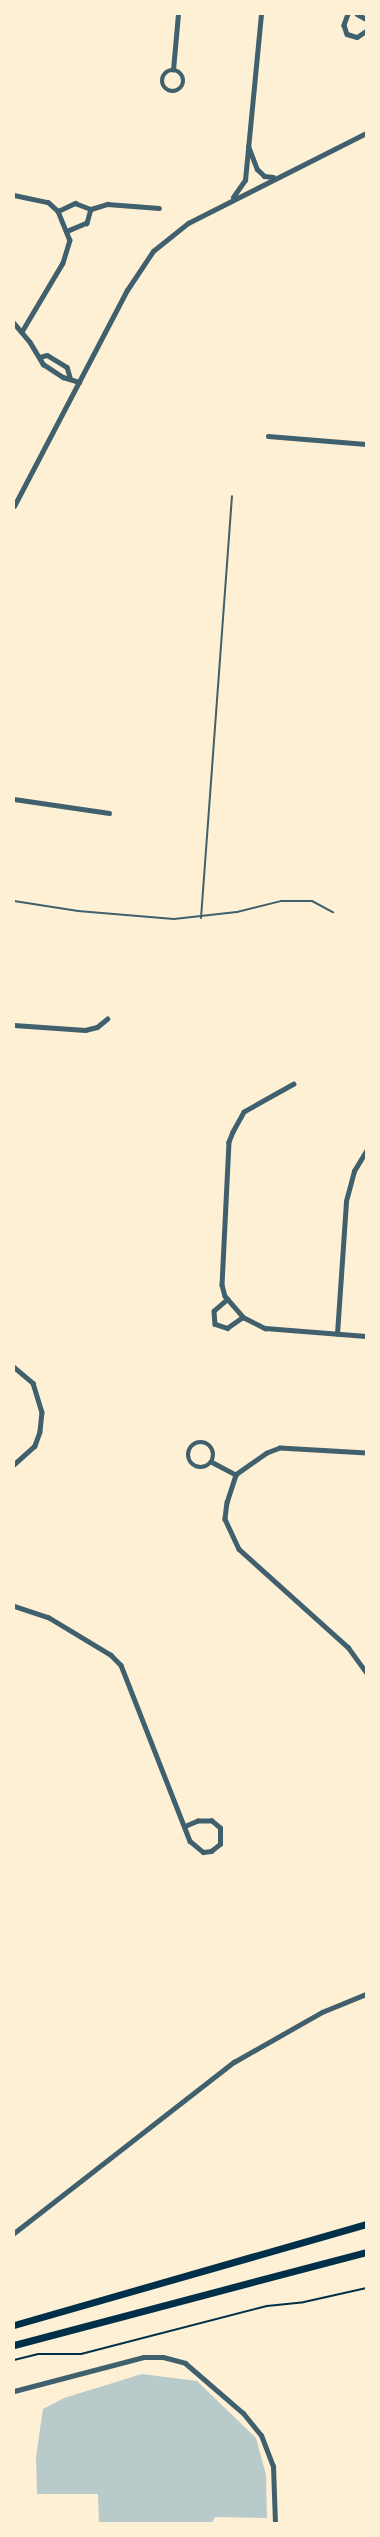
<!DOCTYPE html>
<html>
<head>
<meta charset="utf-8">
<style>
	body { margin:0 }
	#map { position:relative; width:380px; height:2537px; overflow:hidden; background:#fdf0d5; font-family:Merriweather,serif }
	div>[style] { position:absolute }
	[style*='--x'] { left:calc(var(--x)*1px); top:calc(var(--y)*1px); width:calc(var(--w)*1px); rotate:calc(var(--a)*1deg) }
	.green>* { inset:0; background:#b9caca }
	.path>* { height:2px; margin:-1px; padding:0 1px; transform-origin:1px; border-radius:1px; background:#003049 }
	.service>* { height:2px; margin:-1px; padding:0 1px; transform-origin:1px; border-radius:1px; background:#3f606c }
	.minor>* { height:4.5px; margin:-2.25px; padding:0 2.25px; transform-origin:2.25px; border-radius:2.25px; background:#3f606c }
	.minor>.ring { margin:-2.25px; padding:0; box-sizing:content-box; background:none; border:4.5px solid #3f606c; border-radius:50% }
	.tertiary>* { height:5px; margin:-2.5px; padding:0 2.5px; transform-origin:2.5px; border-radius:2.5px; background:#3f606c }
	.trunk>* { height:7px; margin:-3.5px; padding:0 3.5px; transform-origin:3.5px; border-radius:3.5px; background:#003049 }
	span { translate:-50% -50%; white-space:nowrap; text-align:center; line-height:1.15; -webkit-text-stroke:5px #fdf0d5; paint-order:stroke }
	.frame { position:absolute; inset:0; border:15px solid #fdf0d5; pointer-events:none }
</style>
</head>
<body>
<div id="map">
	<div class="green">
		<div style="clip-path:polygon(142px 2374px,197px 2381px,256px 2438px,266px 2475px,267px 2518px,215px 2517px,212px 2523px,99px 2523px,98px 2494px,37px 2494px,36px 2457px,43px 2409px,64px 2398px)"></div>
	</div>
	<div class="path">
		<div style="--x:14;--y:2360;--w:25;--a:-14"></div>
		<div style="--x:38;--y:2354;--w:43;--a:0"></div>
		<div style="--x:81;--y:2354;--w:192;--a:-14.5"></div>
		<div style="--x:267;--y:2306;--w:37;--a:-6"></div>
		<div style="--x:304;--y:2302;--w:64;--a:-12.7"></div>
	</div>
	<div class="service">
		<div style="--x:14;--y:901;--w:65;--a:8.9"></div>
		<div style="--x:78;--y:911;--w:96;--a:4.8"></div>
		<div style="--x:174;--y:919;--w:63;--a:-6.3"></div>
		<div style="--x:237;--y:912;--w:45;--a:-14"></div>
		<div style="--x:281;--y:901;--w:31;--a:0"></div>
		<div style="--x:312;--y:901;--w:24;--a:28"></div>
		<div style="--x:201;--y:918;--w:423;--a:-85.8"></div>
	</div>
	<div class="minor">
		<div style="--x:348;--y:14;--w:12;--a:110"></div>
		<div style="--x:344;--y:25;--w:9;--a:72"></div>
		<div style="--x:347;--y:34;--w:10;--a:17"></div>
		<div style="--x:357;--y:37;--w:11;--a:-34"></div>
		<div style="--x:357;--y:14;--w:10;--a:29"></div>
		<div class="ring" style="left:162px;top:70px;width:17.5px;height:17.5px"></div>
		<div style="--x:173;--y:70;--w:56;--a:-84.9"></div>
		<div style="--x:14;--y:195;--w:35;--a:12"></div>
		<div style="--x:48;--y:202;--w:13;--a:42"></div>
		<div style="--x:58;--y:211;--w:31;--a:68"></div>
		<div style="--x:70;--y:240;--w:24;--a:107"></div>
		<div style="--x:63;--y:263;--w:80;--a:120.7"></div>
		<div style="--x:91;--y:209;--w:17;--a:-17"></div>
		<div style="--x:107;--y:204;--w:52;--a:4.4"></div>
		<div style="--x:58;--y:211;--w:19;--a:-25"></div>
		<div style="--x:75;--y:203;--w:17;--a:21"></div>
		<div style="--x:91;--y:209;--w:15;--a:106"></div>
		<div style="--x:87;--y:223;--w:21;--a:157"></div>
		<div style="--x:14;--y:323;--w:25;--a:50"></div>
		<div style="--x:30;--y:342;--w:26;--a:59"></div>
		<div style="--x:43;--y:364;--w:24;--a:33"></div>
		<div style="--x:63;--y:377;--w:17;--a:17"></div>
		<div style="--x:40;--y:357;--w:7;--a:-16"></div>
		<div style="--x:47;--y:355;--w:23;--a:31"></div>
		<div style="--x:67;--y:367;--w:10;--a:73"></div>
		<div style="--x:268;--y:436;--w:98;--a:4.7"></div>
		<div style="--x:14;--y:799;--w:96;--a:8.4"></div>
		<div style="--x:14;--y:1025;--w:71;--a:4"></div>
		<div style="--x:85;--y:1030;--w:12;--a:-14"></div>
		<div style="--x:97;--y:1027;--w:13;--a:-39"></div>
		<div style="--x:294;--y:1084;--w:57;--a:150.8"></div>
		<div style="--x:244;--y:1112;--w:23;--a:119"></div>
		<div style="--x:233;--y:1132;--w:11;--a:112"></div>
		<div style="--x:229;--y:1142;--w:143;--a:92.8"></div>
		<div style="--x:222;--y:1285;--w:11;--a:75"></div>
		<div style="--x:225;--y:1296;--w:28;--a:49"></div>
		<div style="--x:243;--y:1317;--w:25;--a:27"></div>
		<div style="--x:265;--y:1328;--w:101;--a:4.5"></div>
		<div style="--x:228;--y:1299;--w:18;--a:139"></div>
		<div style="--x:214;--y:1311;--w:13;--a:86"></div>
		<div style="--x:215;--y:1324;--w:13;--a:18"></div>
		<div style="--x:227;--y:1328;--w:19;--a:-35"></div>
		<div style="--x:337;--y:1334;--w:133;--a:-86.1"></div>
		<div style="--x:346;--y:1201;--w:31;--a:-75"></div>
		<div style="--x:354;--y:1171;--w:23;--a:-59"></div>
		<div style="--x:14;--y:1367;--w:25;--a:40"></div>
		<div style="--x:33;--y:1383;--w:30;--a:73"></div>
		<div style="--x:42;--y:1412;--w:20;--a:96"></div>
		<div style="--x:40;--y:1432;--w:15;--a:110"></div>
		<div style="--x:35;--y:1446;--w:28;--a:138"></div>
		<div class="ring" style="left:188px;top:1442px;width:21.5px;height:21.5px"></div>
		<div style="--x:366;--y:1453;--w:86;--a:-176.7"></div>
		<div style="--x:280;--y:1448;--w:14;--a:159"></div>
		<div style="--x:267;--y:1453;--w:38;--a:145"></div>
		<div style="--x:236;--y:1475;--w:28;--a:108"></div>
		<div style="--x:227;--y:1502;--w:17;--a:97"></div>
		<div style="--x:225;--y:1519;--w:33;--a:65"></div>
		<div style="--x:239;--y:1549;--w:147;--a:42"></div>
		<div style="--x:348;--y:1647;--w:31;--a:54"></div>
		<div style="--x:212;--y:1462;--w:27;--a:28"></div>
		<div style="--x:14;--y:1606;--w:36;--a:18"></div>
		<div style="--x:48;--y:1617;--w:74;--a:31.1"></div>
		<div style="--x:111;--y:1655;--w:14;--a:45"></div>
		<div style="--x:121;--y:1665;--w:189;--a:68.6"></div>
		<div style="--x:190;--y:1841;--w:17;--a:40"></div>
		<div style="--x:203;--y:1852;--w:8;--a:-7"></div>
		<div style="--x:211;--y:1851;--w:11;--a:-38"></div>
		<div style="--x:220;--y:1844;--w:16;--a:-90"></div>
		<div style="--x:220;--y:1828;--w:11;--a:-139"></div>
		<div style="--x:212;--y:1821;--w:14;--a:180"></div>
		<div style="--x:198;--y:1821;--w:13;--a:157"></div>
		<div style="--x:14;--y:2233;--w:279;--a:-37.9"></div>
		<div style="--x:234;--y:2062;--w:101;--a:-29.6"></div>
		<div style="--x:322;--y:2012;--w:48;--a:-22.2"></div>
	</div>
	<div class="tertiary">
		<div style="--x:248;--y:146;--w:25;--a:69"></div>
		<div style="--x:257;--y:169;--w:10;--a:45"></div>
		<div style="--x:264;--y:176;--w:9;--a:6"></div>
		<div style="--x:233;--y:197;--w:21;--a:-55"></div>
		<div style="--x:245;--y:180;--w:167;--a:-84.5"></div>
		<div style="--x:14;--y:506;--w:244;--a:-62.4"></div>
		<div style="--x:127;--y:290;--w:47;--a:-56.3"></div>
		<div style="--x:153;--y:251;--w:45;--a:-38.7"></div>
		<div style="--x:188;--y:223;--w:199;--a:-26.8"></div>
		<div style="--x:14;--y:2391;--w:134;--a:-14.7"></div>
		<div style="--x:144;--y:2357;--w:19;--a:0"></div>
		<div style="--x:163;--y:2357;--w:23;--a:15"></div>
		<div style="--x:185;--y:2363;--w:77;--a:40.8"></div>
		<div style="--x:243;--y:2413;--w:28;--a:51"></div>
		<div style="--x:261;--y:2435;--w:33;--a:69"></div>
		<div style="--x:273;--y:2466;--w:57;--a:88"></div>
	</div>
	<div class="trunk">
		<div style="--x:14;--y:2325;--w:366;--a:-16"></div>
		<div style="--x:14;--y:2345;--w:364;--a:-14.8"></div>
	</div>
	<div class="frame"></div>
</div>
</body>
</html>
